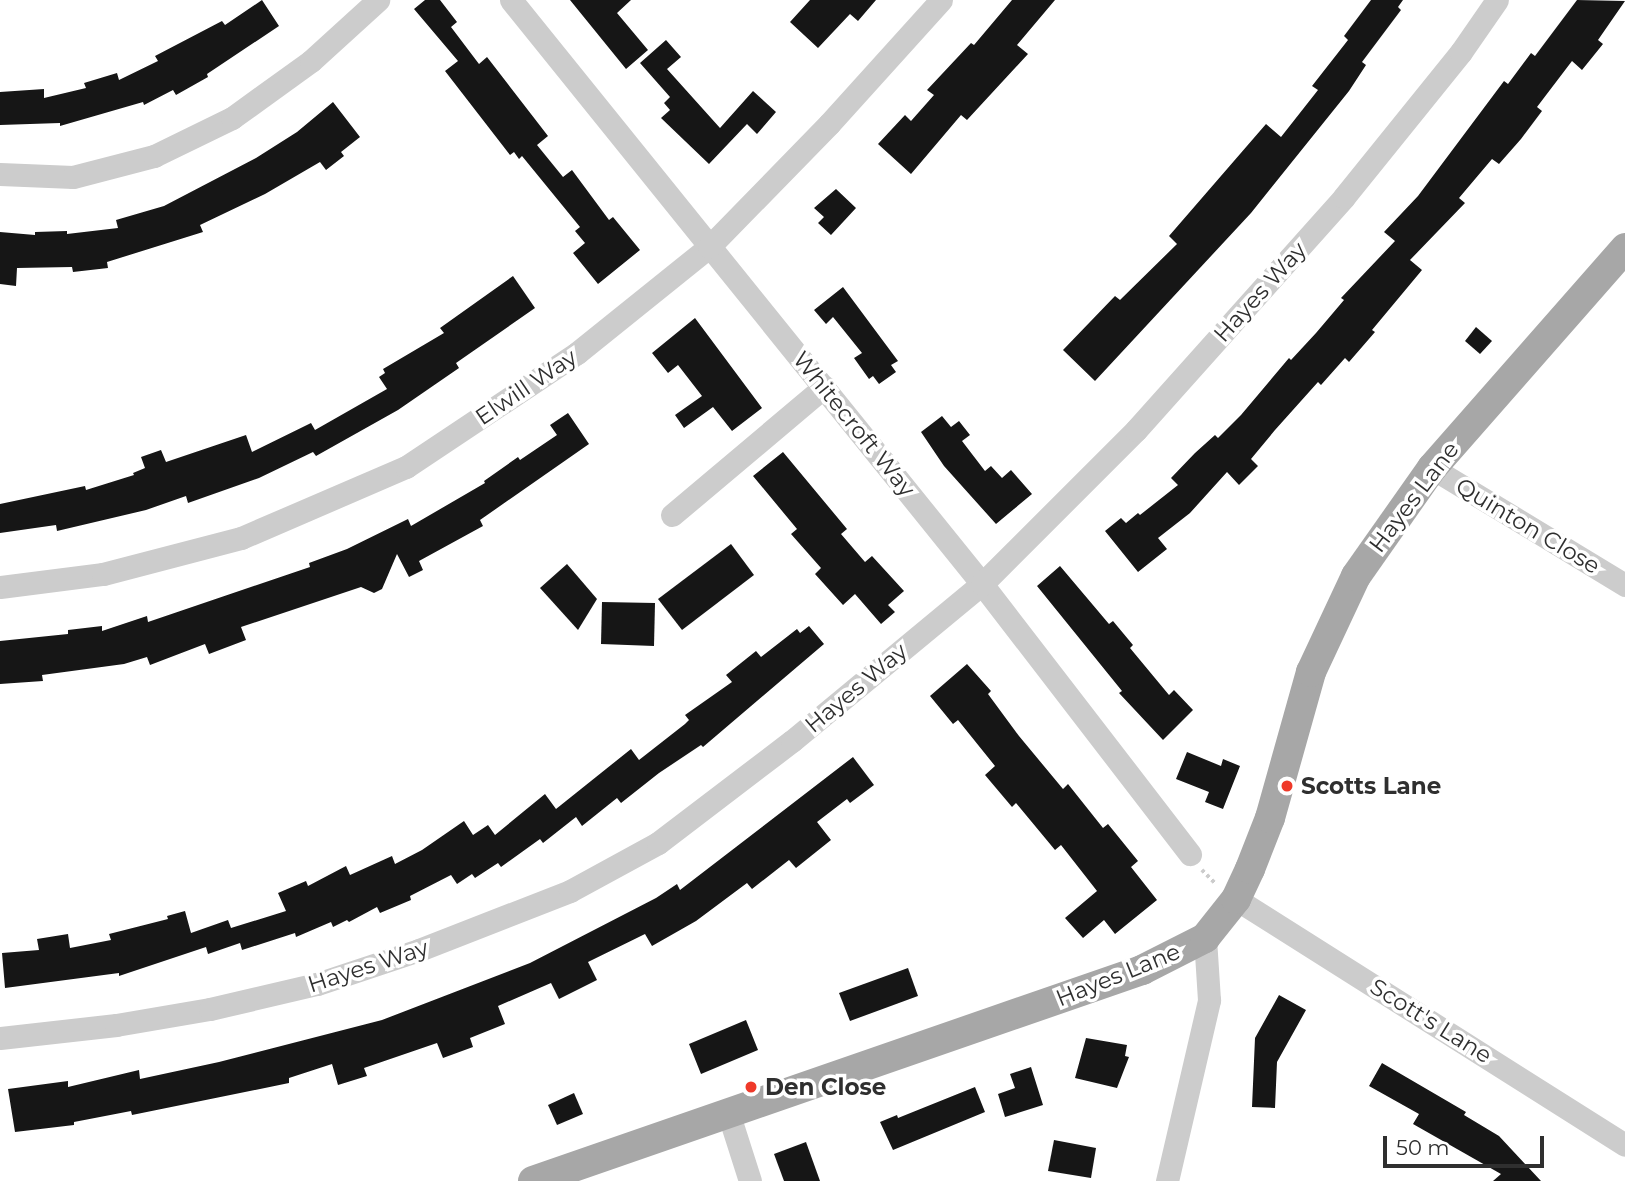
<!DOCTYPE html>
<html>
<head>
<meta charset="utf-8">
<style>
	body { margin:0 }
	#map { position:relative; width:1625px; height:1181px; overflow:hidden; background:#fff; font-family:Montserrat,sans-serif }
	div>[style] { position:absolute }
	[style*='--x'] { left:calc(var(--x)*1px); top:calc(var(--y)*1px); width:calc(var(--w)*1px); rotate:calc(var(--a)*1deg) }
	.building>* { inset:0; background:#161616 }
	.path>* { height:3.5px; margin-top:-1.75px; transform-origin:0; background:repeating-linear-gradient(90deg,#ccc 0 3.5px,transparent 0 7px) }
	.minor>* { height:23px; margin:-11.5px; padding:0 11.5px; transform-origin:11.5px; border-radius:11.5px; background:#ccc }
	.major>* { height:30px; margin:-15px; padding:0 15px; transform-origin:15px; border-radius:15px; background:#a7a7a7 }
	.dots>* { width:19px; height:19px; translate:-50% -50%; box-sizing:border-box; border:4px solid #fff; border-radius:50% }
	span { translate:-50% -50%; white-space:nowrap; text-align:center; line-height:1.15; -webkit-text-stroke:7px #fff; paint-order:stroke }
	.street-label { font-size:23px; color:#2f2f2f }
	.poi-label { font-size:23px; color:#2f2f2f; font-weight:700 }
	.left { translate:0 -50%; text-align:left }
	.scale { position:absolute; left:1383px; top:1136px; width:161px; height:32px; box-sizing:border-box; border:4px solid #2f2f2f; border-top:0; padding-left:9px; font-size:21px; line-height:24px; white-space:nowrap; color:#2f2f2f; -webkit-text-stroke:5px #fff; paint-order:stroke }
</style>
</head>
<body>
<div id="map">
	<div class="building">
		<div style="clip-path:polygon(262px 0,279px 26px,207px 74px,208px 77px,176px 95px,173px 90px,144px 105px,143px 102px,60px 126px,60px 123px,0 125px,0 92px,44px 89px,44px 98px,86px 88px,84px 83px,117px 73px,119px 80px,158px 61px,155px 56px,222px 21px,225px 25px)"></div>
		<div style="clip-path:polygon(425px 0,440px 0,457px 22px,451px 27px,479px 64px,487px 57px,548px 136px,537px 145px,563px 177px,572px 170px,609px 220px,613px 217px,640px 250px,598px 284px,573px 253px,585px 243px,575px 231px,580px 227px,522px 156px,519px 159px,514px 152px,510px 155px,445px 71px,458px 61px,414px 9px)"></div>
		<div style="clip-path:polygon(570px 0,631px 0,617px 13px,648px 50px,626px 69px)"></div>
		<div style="clip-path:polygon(810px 0,876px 0,858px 21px,850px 14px,818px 48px,790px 22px)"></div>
		<div style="clip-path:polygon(1012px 0,1055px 0,1017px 45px,1028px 54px,967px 120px,961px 115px,911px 174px,878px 144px,905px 115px,911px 121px,934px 95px,927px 90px,971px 43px,974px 45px)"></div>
		<div style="clip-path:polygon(1371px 0,1403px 0,1398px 7px,1401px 10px,1362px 62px,1366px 65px,1349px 91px,1251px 213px,1095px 381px,1063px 350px,1115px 296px,1120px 300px,1177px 244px,1169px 236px,1266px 124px,1281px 137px,1318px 90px,1312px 86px,1348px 40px,1344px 36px)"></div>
		<div style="clip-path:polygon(1577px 0,1625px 1px,1598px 40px,1603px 44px,1582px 70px,1572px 61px,1537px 107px,1542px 111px,1521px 139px,1499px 164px,1492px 159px,1459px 198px,1465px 203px,1410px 260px,1422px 270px,1372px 330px,1375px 332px,1349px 362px,1345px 358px,1321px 385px,1318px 382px,1275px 430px,1251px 459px,1258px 466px,1239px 485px,1227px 472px,1190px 513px,1158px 538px,1167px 549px,1138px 572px,1105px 531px,1121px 518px,1126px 523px,1138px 513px,1140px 515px,1178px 485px,1171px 478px,1195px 453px,1215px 435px,1218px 438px,1241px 415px,1289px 358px,1291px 360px,1316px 333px,1344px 300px,1341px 298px,1395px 241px,1384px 232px,1418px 196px,1504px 81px,1508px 84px,1531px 53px,1535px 56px)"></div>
		<div style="clip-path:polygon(666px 40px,681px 57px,667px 69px,720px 128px,753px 91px,776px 112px,757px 134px,747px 124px,709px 164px,661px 118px,670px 110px,664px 103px,670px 97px,640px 63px)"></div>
		<div style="clip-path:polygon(333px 102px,360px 137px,341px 152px,344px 156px,326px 170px,320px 162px,265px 194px,200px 225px,203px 232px,107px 262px,108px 268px,73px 272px,72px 267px,17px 268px,16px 286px,0 284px,0 232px,35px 235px,35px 232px,67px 231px,67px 234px,118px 228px,116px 220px,164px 206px,256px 158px,297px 132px)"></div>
		<div style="clip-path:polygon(836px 189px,856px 208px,831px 235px,818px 223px,824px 217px,814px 208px)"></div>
		<div style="clip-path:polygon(513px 276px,535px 308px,456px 363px,459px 368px,398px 410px,316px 456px,313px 452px,259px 478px,188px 503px,186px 496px,146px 510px,57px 531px,56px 525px,0 533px,0 504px,85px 486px,86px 490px,134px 475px,133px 473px,145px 468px,141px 457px,161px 450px,166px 462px,246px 435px,252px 452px,311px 423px,315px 430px,387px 389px,379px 377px,385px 373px,383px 369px,444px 333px,440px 328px)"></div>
		<div style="clip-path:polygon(843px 287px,898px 361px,891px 365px,896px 372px,879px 384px,873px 376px,869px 379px,854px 358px,862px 353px,833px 317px,826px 324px,814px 310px)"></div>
		<div style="clip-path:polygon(695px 318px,762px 408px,732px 431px,713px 407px,684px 428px,675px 415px,702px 396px,678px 365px,668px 373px,652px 353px)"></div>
		<div style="clip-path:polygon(1476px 327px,1492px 341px,1480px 354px,1465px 341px)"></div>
		<div style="clip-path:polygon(568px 413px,589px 444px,480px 520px,483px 526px,419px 561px,423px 570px,409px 577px,397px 554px,382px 589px,374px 593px,361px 587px,241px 627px,246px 640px,209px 654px,205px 644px,150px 665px,147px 657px,124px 664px,42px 675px,43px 681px,0 684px,0 641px,68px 634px,68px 630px,102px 626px,102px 631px,147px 616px,148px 622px,310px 567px,309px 563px,347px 549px,408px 519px,411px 526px,485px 483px,484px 481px,518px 457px,520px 460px,557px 435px,550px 425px)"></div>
		<div style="clip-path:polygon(942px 416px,951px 427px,959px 421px,970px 435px,962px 441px,985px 471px,991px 466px,1002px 478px,1011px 470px,1032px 494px,996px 524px,944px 466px,921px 432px)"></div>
		<div style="clip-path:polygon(783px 452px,847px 529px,841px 534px,865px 562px,872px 556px,904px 591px,888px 605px,895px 612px,881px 624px,855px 594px,843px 605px,815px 574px,821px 568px,791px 534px,797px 529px,753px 476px)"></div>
		<div style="clip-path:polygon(731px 544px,754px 575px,682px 630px,658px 599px)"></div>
		<div style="clip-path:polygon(567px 564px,597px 599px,578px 630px,540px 588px)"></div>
		<div style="clip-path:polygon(1060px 566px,1109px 624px,1113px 621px,1133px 645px,1130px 648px,1169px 695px,1174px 690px,1193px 710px,1163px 740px,1119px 693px,1122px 691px,1037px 586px)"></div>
		<div style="clip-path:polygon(602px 602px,655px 603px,654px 646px,601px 644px)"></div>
		<div style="clip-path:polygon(809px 626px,824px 644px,703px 747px,701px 745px,659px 773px,621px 803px,617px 798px,582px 826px,576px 817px,543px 843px,540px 839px,501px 867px,498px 863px,475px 878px,472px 874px,457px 884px,451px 875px,410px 896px,411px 900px,380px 913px,377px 907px,349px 922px,347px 920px,333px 927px,331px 922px,296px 937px,295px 933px,242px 950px,240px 943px,208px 954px,206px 947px,119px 976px,119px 973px,5px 988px,2px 953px,39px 950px,37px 939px,68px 934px,70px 948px,111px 940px,109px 934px,168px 919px,167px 916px,185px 911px,191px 933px,228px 920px,231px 928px,286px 911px,278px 893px,306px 881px,308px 886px,346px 866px,350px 875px,392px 856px,395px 864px,422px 850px,464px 821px,473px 835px,488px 825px,495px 835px,545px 794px,556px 809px,631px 749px,639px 760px,685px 724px,689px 720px,685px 715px,732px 682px,726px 675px,756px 651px,761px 657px,797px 629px,800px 633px)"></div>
		<div style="clip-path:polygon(967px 664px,991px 691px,988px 694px,1019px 736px,1063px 789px,1068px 784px,1103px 828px,1108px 824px,1138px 861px,1131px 867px,1157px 900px,1115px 934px,1104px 920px,1083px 938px,1065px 918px,1097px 891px,1061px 845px,1055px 850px,1016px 803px,1012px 807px,985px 775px,995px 766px,958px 720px,953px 724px,930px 696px)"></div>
		<div style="clip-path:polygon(1187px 752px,1221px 766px,1223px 759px,1240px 766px,1223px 809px,1205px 802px,1209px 792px,1176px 779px)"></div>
		<div style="clip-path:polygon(853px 757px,874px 785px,850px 803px,847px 799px,817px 822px,831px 840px,796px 868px,789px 860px,752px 889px,747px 883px,696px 921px,652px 946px,645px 934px,588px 962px,597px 980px,559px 999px,551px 983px,498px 1006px,505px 1024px,470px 1038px,473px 1047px,443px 1058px,437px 1043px,364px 1068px,367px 1076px,338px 1085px,332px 1064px,289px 1078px,289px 1083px,132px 1115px,131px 1111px,74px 1122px,74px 1125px,15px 1132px,8px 1089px,68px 1081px,68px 1087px,139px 1070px,140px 1079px,219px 1062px,382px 1020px,530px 963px,656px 898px,677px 884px,680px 890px)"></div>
		<div style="clip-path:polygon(908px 968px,918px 996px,850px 1021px,839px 993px)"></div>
		<div style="clip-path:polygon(1279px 995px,1306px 1010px,1277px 1062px,1275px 1108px,1252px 1107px,1255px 1038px)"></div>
		<div style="clip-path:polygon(746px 1020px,758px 1050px,701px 1074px,689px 1044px)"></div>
		<div style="clip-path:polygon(1086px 1038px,1127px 1045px,1125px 1056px,1129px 1057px,1117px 1088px,1075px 1078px)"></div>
		<div style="clip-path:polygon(1382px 1063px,1466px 1112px,1464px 1115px,1499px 1136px,1541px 1181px,1493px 1181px,1501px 1174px,1413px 1124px,1419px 1114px,1369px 1086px)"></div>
		<div style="clip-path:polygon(1031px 1067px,1043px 1105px,1005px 1117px,998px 1094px,1015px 1088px,1010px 1074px)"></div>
		<div style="clip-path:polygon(975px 1087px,985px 1112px,893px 1150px,880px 1122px,897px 1115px,898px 1118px)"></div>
		<div style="clip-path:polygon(574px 1093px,583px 1114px,557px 1125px,548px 1105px)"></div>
		<div style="clip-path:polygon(1054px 1140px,1096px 1148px,1091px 1178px,1048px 1171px)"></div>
		<div style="clip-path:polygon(806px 1142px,820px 1181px,784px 1181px,774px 1154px)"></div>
	</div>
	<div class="path">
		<div style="--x:1202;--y:870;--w:20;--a:45"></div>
	</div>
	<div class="minor">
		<div style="--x:511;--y:0;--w:750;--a:51.11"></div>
		<div style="--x:982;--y:584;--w:341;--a:52.4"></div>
		<div style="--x:0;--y:174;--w:73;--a:2.4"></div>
		<div style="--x:73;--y:177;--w:84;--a:-14.5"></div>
		<div style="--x:154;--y:156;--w:87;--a:-26"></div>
		<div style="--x:232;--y:118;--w:97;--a:-35.8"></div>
		<div style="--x:311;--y:61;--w:91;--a:-42.3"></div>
		<div style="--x:1432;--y:468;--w:226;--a:31.2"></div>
		<div style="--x:672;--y:515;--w:199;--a:-40.1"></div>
		<div style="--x:0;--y:587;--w:104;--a:-7.2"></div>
		<div style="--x:103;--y:574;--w:143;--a:-14.6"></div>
		<div style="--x:241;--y:538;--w:180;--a:-23.3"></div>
		<div style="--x:406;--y:467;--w:206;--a:-33.7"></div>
		<div style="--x:577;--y:353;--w:169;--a:-38.8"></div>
		<div style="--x:709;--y:247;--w:172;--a:-45.7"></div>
		<div style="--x:829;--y:124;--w:167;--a:-47.9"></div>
		<div style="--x:1236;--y:899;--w:460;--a:32.3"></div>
		<div style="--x:0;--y:1038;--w:117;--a:-6.4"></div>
		<div style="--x:116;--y:1025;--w:95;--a:-9.7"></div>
		<div style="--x:210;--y:1009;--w:110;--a:-13.2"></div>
		<div style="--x:317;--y:984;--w:108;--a:-18.4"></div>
		<div style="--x:419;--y:950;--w:162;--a:-21.3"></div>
		<div style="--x:570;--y:891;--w:100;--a:-28.6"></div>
		<div style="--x:658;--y:843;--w:168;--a:-37.3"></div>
		<div style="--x:792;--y:741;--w:246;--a:-39.6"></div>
		<div style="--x:982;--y:584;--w:218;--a:-45"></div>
		<div style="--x:1136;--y:430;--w:312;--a:-48.2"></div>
		<div style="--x:1344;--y:197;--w:186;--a:-51.1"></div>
		<div style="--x:1461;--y:52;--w:63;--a:-55.3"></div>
		<div style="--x:728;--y:1112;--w:72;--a:72.3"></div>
		<div style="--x:1167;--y:1181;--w:186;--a:-76.9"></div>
		<div style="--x:1209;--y:1000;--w:62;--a:-93.7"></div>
	</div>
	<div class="major">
		<div style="--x:533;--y:1181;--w:645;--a:-19.11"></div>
		<div style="--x:1142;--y:970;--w:71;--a:-26.9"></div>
		<div style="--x:1205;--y:938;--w:50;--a:-51.5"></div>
		<div style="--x:1236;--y:899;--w:33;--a:-65"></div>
		<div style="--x:1250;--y:869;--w:55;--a:-68.6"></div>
		<div style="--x:1270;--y:818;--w:152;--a:-74.3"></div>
		<div style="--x:1311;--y:672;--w:106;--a:-64.9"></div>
		<div style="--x:1356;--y:576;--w:132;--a:-54.9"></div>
		<div style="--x:1432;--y:468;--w:293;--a:-48.7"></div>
	</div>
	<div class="dots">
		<div style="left:1287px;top:786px;background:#ef3929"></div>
		<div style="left:751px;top:1087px;background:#ef3929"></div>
	</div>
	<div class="street-label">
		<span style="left:1260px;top:292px;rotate:-48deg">Hayes Way</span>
		<span style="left:526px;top:387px;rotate:-34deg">Elwill Way</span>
		<span style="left:854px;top:424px;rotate:51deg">Whitecroft Way</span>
		<span style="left:1414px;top:497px;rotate:-53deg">Hayes Lane</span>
		<span style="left:1528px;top:526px;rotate:31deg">Quinton Close</span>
		<span style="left:856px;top:688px;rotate:-40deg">Hayes Way</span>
		<span style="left:368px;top:966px;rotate:-18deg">Hayes Way</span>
		<span style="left:1118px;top:975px;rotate:-22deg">Hayes Lane</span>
		<span style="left:1431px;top:1021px;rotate:32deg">Scott's Lane</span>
	</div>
	<div class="poi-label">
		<span class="left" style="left:1301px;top:786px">Scotts Lane</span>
		<span class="left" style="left:765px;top:1087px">Den Close</span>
	</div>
	<div class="scale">50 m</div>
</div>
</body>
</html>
